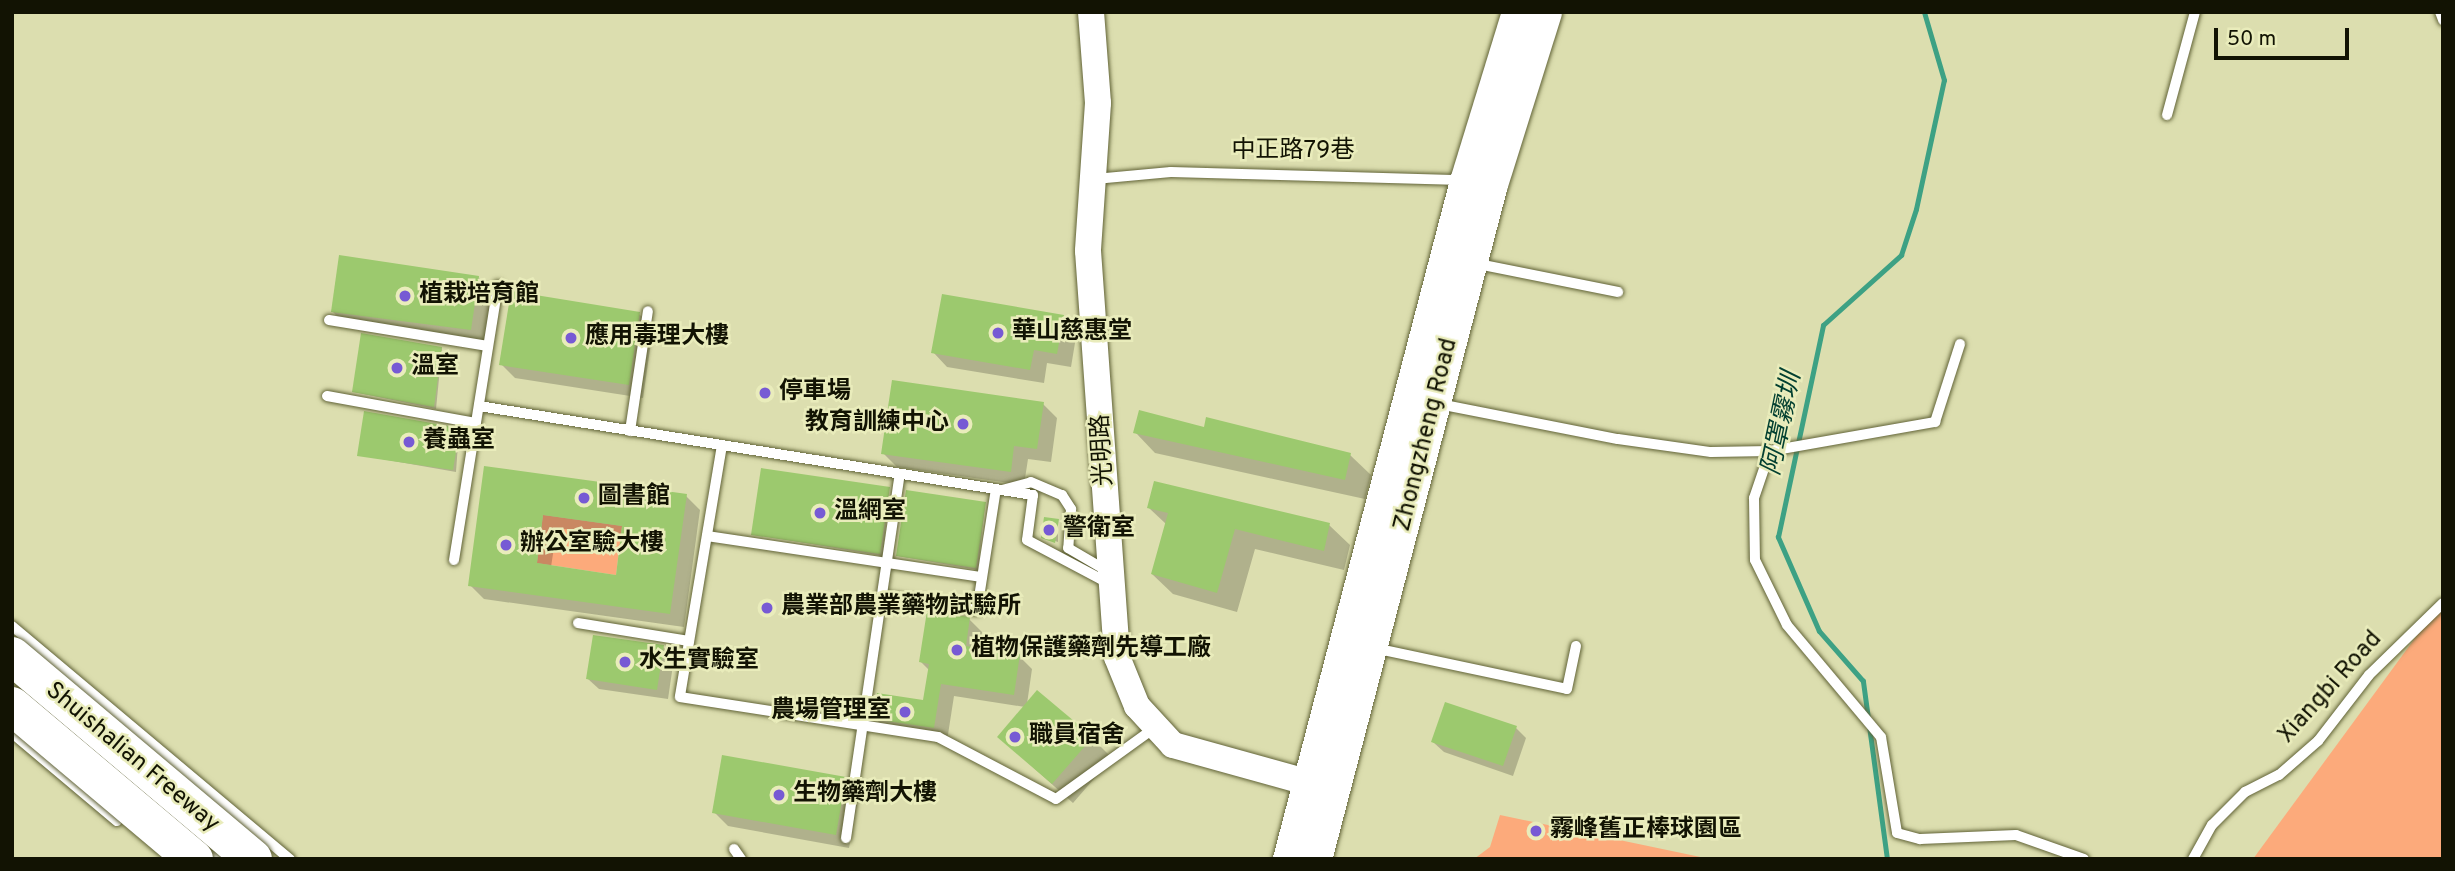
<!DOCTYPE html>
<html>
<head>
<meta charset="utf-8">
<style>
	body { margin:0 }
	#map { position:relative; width:2455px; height:871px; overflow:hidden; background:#dcdeaf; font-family:Overpass,"Noto Sans TC",sans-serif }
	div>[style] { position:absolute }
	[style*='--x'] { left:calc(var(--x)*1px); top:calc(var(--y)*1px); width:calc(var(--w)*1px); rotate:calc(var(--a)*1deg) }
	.green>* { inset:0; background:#fcaa7b }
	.shadow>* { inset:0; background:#0003 }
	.stream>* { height:5px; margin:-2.5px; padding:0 2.5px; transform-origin:2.5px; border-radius:2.5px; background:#3da184 }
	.building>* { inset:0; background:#9cc96e }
	.roads { filter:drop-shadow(0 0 2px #616337) drop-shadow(0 0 2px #616337) }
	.service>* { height:10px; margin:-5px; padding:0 5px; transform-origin:5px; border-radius:5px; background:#fff }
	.tertiary>* { height:26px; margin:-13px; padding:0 13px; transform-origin:13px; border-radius:13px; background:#fff }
	.primary>* { height:33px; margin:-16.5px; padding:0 16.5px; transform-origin:16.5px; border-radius:16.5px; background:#fff }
	.bridges { filter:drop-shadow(0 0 2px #616337) drop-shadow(0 0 2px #616337) }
	.motorway-bridge>* { height:38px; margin:-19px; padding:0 19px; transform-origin:19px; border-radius:19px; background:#fff }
	.dots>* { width:19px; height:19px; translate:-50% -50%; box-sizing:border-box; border:4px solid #e9ecbb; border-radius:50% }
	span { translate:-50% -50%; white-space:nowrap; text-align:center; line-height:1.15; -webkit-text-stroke:5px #e9ecbb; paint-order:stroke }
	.street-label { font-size:24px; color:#121303 }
	.poi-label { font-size:24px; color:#121303; font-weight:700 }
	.left { translate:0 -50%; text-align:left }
	.right { translate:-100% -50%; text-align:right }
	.water-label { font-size:26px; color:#034031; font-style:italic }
	.frame { position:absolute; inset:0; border:14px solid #121303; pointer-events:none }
	.scale { position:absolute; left:2214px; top:28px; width:135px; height:32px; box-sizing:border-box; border:4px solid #121303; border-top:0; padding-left:9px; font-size:21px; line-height:24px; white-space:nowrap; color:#121303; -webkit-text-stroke:5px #e9ecbb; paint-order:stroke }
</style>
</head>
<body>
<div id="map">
	<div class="green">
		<div style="clip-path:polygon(543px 515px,622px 526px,616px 575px,537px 563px)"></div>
		<div style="clip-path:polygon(2443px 600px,2443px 859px,2253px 859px)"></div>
		<div style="clip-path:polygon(1500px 815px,1710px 859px,1474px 859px,1490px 847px)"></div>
	</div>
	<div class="shadow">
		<div style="clip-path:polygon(478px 277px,492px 291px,484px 344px,347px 326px,333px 312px)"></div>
		<div style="clip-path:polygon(639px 314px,653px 328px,643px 398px,515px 378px,501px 364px)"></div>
		<div style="clip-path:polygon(1063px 317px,1077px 331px,1071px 367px,1047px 363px,1044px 383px,947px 367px,933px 352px)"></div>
		<div style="clip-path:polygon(442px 348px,436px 409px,354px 392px)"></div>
		<div style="clip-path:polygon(1043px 404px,1057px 418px,1051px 462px,1028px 459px,1024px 485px,897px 467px,883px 453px)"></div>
		<div style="clip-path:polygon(1205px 429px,1350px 455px,1371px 475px,1365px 499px,1155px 453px,1135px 432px)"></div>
		<div style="clip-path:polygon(459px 430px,456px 472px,359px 455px)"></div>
		<div style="clip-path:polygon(evenodd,486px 468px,686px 496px,700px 510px,684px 627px,484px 599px,470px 585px,486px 468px,557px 528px,622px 537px,617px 577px,551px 567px,557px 528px)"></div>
		<div style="clip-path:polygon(889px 489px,883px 556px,752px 534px)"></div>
		<div style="clip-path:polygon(985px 504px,978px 570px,898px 556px)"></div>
		<div style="clip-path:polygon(1149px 508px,1329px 525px,1350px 545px,1344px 570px,1255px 549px,1237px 612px,1173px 594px,1152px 574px,1166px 524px)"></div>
		<div style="clip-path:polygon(1058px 521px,1058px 542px,1043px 537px)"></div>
		<div style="clip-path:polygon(969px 619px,982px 632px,980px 650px,1019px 656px,1032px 669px,1027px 704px,1092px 738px,1112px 758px,1073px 803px,999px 737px,1025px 707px,954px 696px,947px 741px,888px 732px,875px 718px,925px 702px,930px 671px,921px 662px)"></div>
		<div style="clip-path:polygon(663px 647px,674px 658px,668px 699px,599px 689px,588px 679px)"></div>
		<div style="clip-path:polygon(1516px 728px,1526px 738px,1513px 776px,1444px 752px,1433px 742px)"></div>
		<div style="clip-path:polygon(845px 778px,859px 793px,849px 848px,728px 826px,714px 812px)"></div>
	</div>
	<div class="stream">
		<div style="--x:1887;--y:859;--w:180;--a:-97.7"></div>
		<div style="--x:1863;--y:681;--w:67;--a:-131.3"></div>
		<div style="--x:1819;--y:631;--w:103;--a:-113.6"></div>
		<div style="--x:1778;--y:537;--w:217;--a:-78"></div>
		<div style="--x:1823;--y:325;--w:105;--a:-41.9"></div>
		<div style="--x:1901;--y:255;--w:48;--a:-71.9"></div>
		<div style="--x:1916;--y:209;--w:132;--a:-77.8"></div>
		<div style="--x:1944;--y:80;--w:71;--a:-106.4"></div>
	</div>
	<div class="building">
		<div style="clip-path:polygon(339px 255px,479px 276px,471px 330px,331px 312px)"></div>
		<div style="clip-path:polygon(511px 291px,640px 312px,629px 385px,499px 365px)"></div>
		<div style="clip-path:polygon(942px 294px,1064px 315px,1057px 354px,1034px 350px,1030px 370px,931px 353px)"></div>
		<div style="clip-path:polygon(361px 333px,442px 347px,434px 407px,352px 392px)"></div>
		<div style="clip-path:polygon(892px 380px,1044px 402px,1037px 449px,1014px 446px,1011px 472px,881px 454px)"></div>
		<div style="clip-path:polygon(1139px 410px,1204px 427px,1206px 417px,1351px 453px,1345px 480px,1133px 433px)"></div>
		<div style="clip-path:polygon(364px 411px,460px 428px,453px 470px,357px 456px)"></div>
		<div style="clip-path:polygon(evenodd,484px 466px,687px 494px,670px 614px,468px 586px,484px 466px,543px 515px,622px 526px,616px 575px,537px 563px,543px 515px)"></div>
		<div style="clip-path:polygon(761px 468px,890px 487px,880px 554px,751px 535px)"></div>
		<div style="clip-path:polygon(1154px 481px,1330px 523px,1324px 551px,1235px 529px,1217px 593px,1151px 574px,1168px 513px,1147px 508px)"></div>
		<div style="clip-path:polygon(906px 490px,986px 502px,976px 568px,896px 556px)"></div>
		<div style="clip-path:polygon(1044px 517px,1059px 519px,1055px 543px,1041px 538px)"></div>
		<div style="clip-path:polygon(927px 611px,970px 617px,966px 646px,1020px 654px,1014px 695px,941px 684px,934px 728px,873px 719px,877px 693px,923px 700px,929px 664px,919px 662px)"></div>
		<div style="clip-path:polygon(593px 635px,664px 645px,657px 690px,586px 679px)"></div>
		<div style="clip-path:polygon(1037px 690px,1093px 737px,1052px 784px,997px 737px)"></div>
		<div style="clip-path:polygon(1445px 702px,1517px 726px,1503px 766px,1431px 742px)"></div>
		<div style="clip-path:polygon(722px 755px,846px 777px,836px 835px,712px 813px)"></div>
	</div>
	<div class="roads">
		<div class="service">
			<div style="--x:2440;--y:12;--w:9;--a:69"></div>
			<div style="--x:2167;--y:115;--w:107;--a:-74.8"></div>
			<div style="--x:1095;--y:179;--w:76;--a:-5.3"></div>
			<div style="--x:1171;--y:172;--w:291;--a:1.6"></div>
			<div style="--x:1473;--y:263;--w:148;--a:11.3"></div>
			<div style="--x:329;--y:320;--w:161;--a:9.3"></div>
			<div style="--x:327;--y:396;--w:151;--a:10.3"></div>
			<div style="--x:1439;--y:404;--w:182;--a:11.1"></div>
			<div style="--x:1618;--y:439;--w:94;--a:8"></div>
			<div style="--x:1711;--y:452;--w:59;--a:-1"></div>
			<div style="--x:1770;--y:451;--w:168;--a:-10"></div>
			<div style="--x:1935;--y:422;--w:82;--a:-72.2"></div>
			<div style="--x:479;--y:406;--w:561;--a:9.13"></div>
			<div style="--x:1033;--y:495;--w:45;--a:97.6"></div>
			<div style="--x:1027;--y:540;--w:94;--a:27.9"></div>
			<div style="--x:630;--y:431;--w:121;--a:-81.5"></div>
			<div style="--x:722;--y:445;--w:255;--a:99.5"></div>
			<div style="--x:680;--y:697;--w:261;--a:8.8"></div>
			<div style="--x:938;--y:737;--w:133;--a:27.7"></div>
			<div style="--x:1056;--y:799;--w:120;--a:-35.8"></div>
			<div style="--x:1770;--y:451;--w:50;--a:108.8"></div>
			<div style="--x:1754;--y:498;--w:62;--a:89.1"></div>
			<div style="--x:1755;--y:560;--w:72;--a:63.8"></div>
			<div style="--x:1787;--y:625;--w:146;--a:50"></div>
			<div style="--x:1881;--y:737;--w:97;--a:80.5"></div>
			<div style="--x:1897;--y:833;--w:24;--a:15"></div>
			<div style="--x:1920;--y:839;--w:96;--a:-2.4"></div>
			<div style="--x:2016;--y:835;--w:72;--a:19.4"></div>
			<div style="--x:1002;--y:490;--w:30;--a:-15"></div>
			<div style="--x:1031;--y:482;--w:34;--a:23"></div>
			<div style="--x:1062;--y:495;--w:17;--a:57"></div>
			<div style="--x:1071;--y:509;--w:39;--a:94"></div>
			<div style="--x:1068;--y:548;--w:48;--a:30.3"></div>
			<div style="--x:707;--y:536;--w:278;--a:8.5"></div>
			<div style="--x:454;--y:560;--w:278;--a:-80.9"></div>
			<div style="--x:882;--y:596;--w:96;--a:8.4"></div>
			<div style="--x:977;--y:610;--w:122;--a:-81.1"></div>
			<div style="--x:578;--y:623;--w:112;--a:9.2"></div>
			<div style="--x:12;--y:626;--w:363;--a:40"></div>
			<div style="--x:1374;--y:648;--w:197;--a:12"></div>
			<div style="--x:1567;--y:689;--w:44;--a:-78.2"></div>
			<div style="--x:12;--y:733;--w:137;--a:40"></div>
			<div style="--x:846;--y:838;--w:368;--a:-81.6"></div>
			<div style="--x:734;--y:849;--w:12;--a:55"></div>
			<div style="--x:2193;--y:859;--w:39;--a:-61"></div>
			<div style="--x:2212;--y:825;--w:47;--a:-45"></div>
			<div style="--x:2245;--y:792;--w:38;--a:-27"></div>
			<div style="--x:2279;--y:775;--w:52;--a:-41.1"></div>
			<div style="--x:2318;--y:741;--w:83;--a:-52.3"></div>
			<div style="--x:2369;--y:675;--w:103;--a:-44.2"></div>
		</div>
		<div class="tertiary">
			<div style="--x:1091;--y:12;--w:91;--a:85.6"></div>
			<div style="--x:1098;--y:103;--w:148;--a:93.9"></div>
			<div style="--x:1088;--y:251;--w:407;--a:85.9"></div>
			<div style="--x:1117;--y:657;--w:53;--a:67.8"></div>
			<div style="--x:1137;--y:706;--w:53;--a:47.3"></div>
			<div style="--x:1173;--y:745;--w:161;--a:15.5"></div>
			<div style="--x:180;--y:825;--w:55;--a:38.3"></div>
		</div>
		<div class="primary">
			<div style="--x:1289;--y:859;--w:701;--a:-75.37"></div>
			<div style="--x:1466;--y:181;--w:177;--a:-72.9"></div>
			<div style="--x:1315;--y:859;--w:698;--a:-75.39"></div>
			<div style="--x:1491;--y:184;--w:180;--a:-72.6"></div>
		</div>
	</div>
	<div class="bridges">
		<div class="motorway-bridge">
			<div style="--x:12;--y:656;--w:315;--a:40.1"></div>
			<div style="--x:12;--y:706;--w:238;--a:40.1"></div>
		</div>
	</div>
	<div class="dots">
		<div style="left:405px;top:296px;background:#775ad4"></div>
		<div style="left:998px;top:333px;background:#775ad4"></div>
		<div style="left:571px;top:338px;background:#775ad4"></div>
		<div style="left:397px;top:368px;background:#775ad4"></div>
		<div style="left:765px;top:393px;background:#775ad4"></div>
		<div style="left:963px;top:424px;background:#775ad4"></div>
		<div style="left:409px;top:442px;background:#775ad4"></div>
		<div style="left:584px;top:498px;background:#775ad4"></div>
		<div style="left:820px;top:513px;background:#775ad4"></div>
		<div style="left:1049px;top:530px;background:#775ad4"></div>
		<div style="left:506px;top:545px;background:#775ad4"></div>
		<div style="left:767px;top:608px;background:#775ad4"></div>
		<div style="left:957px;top:650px;background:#775ad4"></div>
		<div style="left:625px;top:662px;background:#775ad4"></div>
		<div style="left:905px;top:712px;background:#775ad4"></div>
		<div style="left:1015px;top:737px;background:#775ad4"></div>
		<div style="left:779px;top:795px;background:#775ad4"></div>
		<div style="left:1536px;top:831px;background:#775ad4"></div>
	</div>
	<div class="street-label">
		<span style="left:1293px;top:152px">中正路79巷</span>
		<span style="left:1427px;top:435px;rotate:-76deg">Zhongzheng Road</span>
		<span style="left:1104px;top:450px;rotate:-93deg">光明路</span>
		<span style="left:2331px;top:688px;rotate:-48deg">Xiangbi Road</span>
		<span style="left:132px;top:758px;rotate:40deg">Shuishalian Freeway</span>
	</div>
	<div class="poi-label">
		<span class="left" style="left:419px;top:296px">植栽培育館</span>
		<span class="left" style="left:1012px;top:333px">華山慈惠堂</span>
		<span class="left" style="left:585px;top:338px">應用毒理大樓</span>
		<span class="left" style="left:411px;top:368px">溫室</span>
		<span class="left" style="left:779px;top:393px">停車場</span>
		<span class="right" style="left:949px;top:424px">教育訓練中心</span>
		<span class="left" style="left:423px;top:442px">養蟲室</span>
		<span class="left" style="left:598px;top:498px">圖書館</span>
		<span class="left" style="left:834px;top:513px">溫網室</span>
		<span class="left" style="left:1063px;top:530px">警衛室</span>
		<span class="left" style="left:520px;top:545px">辦公室驗大樓</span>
		<span class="left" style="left:781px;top:608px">農業部農業藥物試驗所</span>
		<span class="left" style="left:971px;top:650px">植物保護藥劑先導工廠</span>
		<span class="left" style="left:639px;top:662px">水生實驗室</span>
		<span class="right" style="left:891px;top:712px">農場管理室</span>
		<span class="left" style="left:1029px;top:737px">職員宿舍</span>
		<span class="left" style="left:793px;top:795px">生物藥劑大樓</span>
		<span class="left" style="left:1550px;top:831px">霧峰舊正棒球園區</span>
	</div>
	<div class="water-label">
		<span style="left:1783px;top:424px;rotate:-78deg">阿罩霧圳</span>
	</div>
	<div class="frame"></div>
	<div class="scale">50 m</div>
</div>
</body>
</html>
